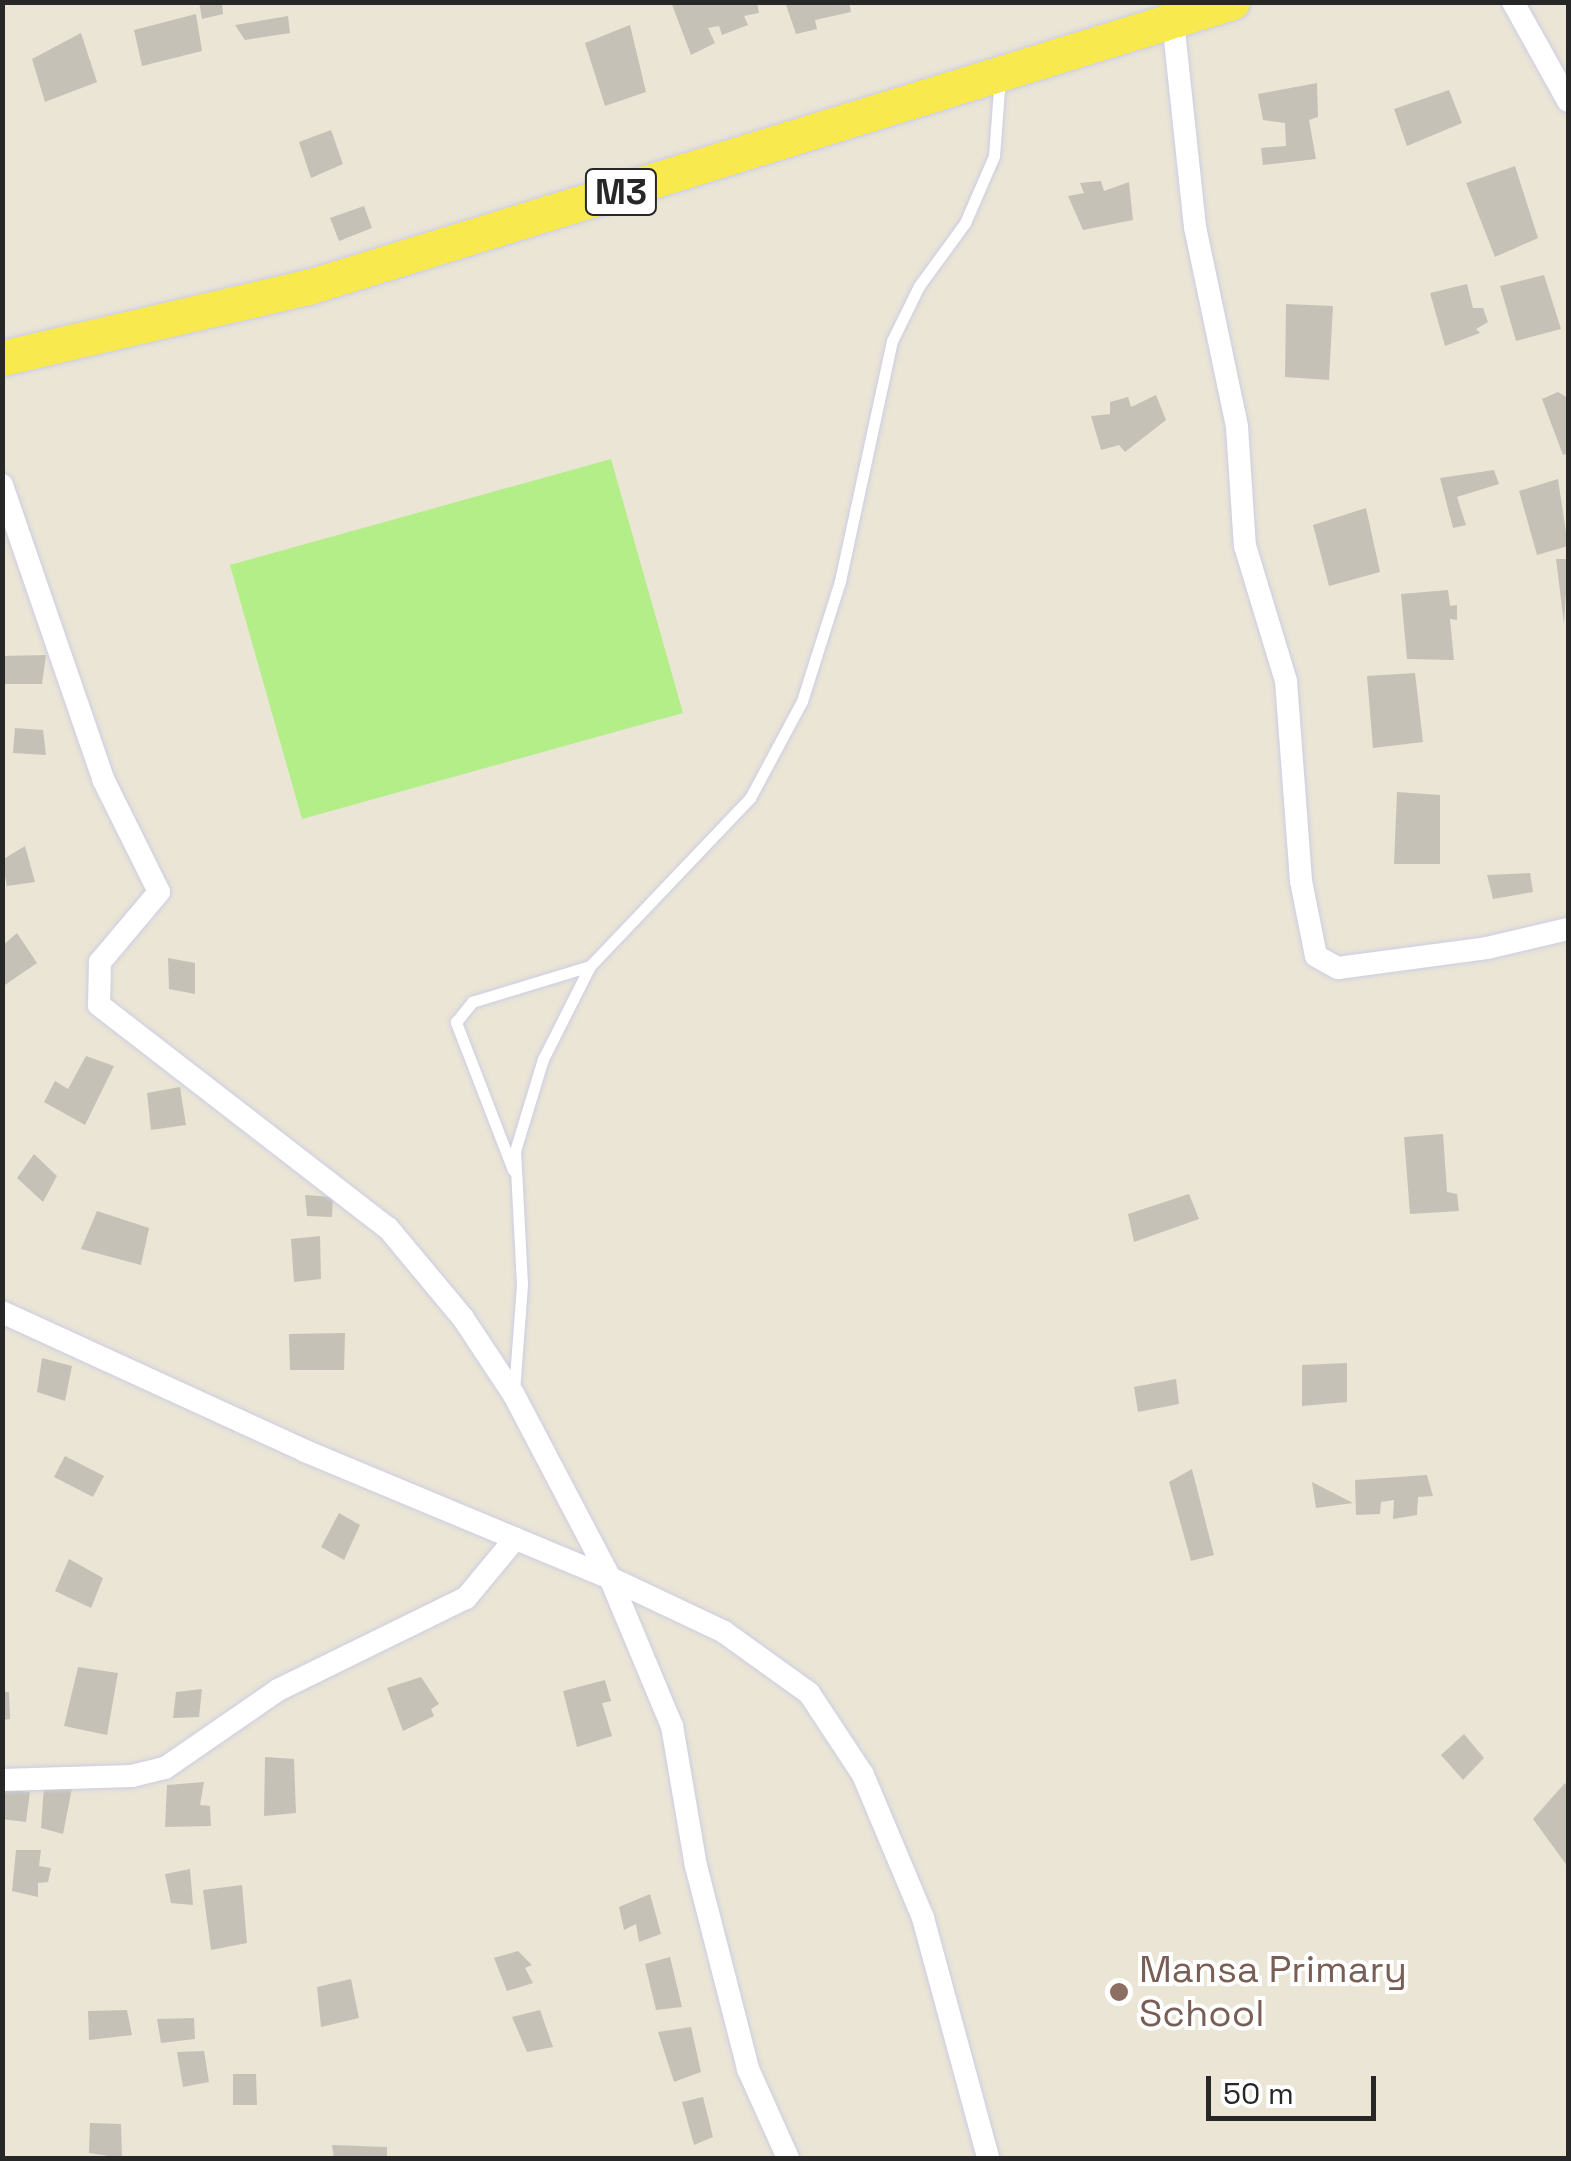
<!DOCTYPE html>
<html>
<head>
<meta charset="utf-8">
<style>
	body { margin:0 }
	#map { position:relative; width:1571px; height:2161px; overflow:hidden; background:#ebe5d6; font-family:"Space Grotesk",sans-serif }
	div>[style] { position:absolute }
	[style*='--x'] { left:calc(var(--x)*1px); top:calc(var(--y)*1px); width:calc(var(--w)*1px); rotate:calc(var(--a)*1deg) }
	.pitch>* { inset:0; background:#b4ee89 }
	.building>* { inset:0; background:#c5c1b7 }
	.roads { filter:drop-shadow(0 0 2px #cccde1) drop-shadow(0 0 2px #cccde1) }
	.service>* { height:11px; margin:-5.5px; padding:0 5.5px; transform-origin:5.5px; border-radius:5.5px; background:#fff }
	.minor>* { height:22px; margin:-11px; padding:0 11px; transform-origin:11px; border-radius:11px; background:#fff }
	.primary>* { height:35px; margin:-17.5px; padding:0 17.5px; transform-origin:17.5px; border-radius:17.5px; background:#f8ea4e }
	.dots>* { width:28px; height:28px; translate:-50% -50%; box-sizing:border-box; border:5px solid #fff; border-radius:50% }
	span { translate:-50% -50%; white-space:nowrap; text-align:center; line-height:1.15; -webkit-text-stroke:8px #fff; paint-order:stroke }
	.shield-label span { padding:2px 8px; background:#fff; border:2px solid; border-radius:8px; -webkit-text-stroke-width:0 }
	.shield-label { font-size:35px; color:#272727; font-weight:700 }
	.education-label { font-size:38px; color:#785e54 }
	.left { translate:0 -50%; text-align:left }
	.frame { position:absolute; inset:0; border:5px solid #272727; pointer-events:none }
	.scale { position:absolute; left:1206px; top:2076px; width:170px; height:45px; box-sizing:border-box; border:5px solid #272727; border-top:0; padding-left:12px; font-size:30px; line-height:35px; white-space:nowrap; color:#272727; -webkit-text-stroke:8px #fff; paint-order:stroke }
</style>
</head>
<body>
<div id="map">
	<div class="pitch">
		<div style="clip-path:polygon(611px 459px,683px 713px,302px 819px,230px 565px)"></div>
	</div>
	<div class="building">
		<div style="clip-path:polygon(199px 2px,222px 2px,223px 14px,202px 19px)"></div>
		<div style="clip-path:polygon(671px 2px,757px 2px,759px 13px,744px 16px,748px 25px,722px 35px,719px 26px,708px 28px,715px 43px,691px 55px)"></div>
		<div style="clip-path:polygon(785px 2px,849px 2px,851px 12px,815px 20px,817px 29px,796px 34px)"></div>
		<div style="clip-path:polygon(196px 14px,202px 51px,142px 66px,134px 30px)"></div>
		<div style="clip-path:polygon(288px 16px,290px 33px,245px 40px,235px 25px)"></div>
		<div style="clip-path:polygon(630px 25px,646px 92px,605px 106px,585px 43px)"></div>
		<div style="clip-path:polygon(81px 33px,97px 82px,45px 102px,32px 59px)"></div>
		<div style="clip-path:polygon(1317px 83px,1318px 117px,1309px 120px,1316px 159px,1263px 165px,1261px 148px,1286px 146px,1285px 123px,1263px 120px,1258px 94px)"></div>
		<div style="clip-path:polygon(1449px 90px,1462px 123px,1407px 146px,1394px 109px)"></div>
		<div style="clip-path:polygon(331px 130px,343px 164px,311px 178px,299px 142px)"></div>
		<div style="clip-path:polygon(1515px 166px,1538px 238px,1495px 257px,1466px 183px)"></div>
		<div style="clip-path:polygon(1101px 181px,1104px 191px,1129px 182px,1133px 220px,1083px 230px,1068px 196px,1084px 193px,1080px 183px)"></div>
		<div style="clip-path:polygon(364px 206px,372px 228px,339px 241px,330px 218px)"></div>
		<div style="clip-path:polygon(1544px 275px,1561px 329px,1516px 341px,1500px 286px)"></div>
		<div style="clip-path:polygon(1467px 284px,1473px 308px,1483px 308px,1488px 322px,1476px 329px,1480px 333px,1445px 346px,1430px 293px)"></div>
		<div style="clip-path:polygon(1286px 304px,1333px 306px,1329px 380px,1285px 377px)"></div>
		<div style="clip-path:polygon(1558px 392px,1568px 398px,1568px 453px,1563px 455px,1542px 399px)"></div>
		<div style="clip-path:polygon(1156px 395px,1166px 420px,1125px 452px,1119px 445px,1101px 450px,1091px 416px,1110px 414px,1110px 402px,1128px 397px,1131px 407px)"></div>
		<div style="clip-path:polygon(1494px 470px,1499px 484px,1457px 497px,1466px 525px,1453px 528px,1440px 478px)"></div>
		<div style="clip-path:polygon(1558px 479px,1568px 546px,1537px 555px,1519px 491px)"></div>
		<div style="clip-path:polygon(1366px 508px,1380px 572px,1329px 586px,1313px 525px)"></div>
		<div style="clip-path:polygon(1556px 559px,1568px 559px,1564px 624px)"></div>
		<div style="clip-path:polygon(1448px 590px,1450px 606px,1457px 605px,1457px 620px,1450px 619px,1454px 660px,1407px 659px,1401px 594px)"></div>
		<div style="clip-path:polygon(46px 655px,42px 684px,2px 684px,2px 656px)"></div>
		<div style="clip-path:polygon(1415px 673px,1423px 742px,1373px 748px,1367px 676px)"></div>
		<div style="clip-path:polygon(15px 728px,43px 730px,46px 755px,13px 753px)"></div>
		<div style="clip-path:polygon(1397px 792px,1440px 795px,1440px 864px,1394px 864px)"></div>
		<div style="clip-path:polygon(25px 846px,35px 882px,7px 886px,2px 860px)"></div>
		<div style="clip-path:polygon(1530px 873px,1533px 892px,1493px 899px,1487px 875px)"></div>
		<div style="clip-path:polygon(17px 933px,37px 963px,2px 987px,2px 946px)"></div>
		<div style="clip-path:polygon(168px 958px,195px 963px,195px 994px,169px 989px)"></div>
		<div style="clip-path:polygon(86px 1056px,114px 1066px,85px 1125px,44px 1102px,55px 1081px,68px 1089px)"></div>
		<div style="clip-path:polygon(180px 1087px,186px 1125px,151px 1130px,147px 1093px)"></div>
		<div style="clip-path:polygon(1443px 1134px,1447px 1192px,1457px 1194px,1459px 1211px,1410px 1214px,1404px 1137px)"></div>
		<div style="clip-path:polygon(34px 1154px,57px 1176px,43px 1202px,17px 1178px)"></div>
		<div style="clip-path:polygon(1189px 1194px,1199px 1219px,1134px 1242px,1128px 1214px)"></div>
		<div style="clip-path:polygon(305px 1195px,333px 1197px,332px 1217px,307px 1216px)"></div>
		<div style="clip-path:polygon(97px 1211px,149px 1228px,141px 1265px,81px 1249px)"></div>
		<div style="clip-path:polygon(320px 1236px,321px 1279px,294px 1282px,291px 1239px)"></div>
		<div style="clip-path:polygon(345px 1333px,344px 1370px,290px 1370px,289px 1334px)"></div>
		<div style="clip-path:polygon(42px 1358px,72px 1366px,65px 1401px,37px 1392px)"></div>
		<div style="clip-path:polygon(1347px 1363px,1347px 1402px,1302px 1406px,1302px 1365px)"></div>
		<div style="clip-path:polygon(1176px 1379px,1179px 1404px,1138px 1412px,1134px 1387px)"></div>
		<div style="clip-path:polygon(65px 1456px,104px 1476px,93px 1497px,54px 1477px)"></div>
		<div style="clip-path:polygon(1192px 1469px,1214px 1555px,1191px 1561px,1169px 1482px)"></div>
		<div style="clip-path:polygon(1427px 1475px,1433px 1496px,1418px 1497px,1417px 1515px,1393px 1519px,1394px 1500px,1381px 1502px,1380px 1514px,1356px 1515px,1355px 1480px)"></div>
		<div style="clip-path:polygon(1312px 1482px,1353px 1503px,1316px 1508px)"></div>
		<div style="clip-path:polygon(339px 1513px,360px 1525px,344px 1560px,321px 1547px)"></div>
		<div style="clip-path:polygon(69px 1559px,103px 1578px,91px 1608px,55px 1591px)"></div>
		<div style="clip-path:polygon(78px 1667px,118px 1673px,107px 1735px,64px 1726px)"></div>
		<div style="clip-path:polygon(421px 1677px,439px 1704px,431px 1709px,434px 1716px,403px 1731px,387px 1688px)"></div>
		<div style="clip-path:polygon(605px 1680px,611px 1701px,602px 1703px,612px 1736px,577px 1747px,563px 1691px)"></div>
		<div style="clip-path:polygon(202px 1689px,199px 1717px,173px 1718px,176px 1692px)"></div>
		<div style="clip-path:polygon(2px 1692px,9px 1692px,10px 1719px,2px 1720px)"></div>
		<div style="clip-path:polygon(1464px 1734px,1484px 1758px,1463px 1780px,1441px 1755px)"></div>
		<div style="clip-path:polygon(265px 1757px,294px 1759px,296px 1813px,264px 1816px)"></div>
		<div style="clip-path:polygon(204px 1782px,200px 1805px,210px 1806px,211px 1826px,165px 1827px,167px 1785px)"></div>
		<div style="clip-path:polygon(1565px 1783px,1568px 1787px,1568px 1867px,1533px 1819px)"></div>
		<div style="clip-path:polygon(44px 1786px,72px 1788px,63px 1834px,41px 1828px)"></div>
		<div style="clip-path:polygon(2px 1789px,30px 1792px,26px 1822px,2px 1819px)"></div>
		<div style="clip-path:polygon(16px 1850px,41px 1850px,39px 1866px,51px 1868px,48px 1882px,38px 1883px,38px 1897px,12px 1891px)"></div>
		<div style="clip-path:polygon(190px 1869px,193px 1905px,171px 1903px,165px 1874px)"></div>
		<div style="clip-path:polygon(242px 1885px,247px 1943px,211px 1950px,203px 1890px)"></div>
		<div style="clip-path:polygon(650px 1894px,661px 1934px,639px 1942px,636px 1924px,624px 1930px,619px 1907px)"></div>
		<div style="clip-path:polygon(518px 1951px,532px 1965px,525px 1968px,533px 1983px,507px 1991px,494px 1958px)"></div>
		<div style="clip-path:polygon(670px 1957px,682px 2007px,656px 2010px,645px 1964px)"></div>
		<div style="clip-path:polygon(351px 1979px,359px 2018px,321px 2027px,317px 1987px)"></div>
		<div style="clip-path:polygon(127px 2010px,132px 2035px,89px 2040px,88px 2011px)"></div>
		<div style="clip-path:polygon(540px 2010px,553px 2047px,527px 2052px,512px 2017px)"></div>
		<div style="clip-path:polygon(194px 2018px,195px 2039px,161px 2043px,157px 2019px)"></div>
		<div style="clip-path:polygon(691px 2027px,701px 2072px,674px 2082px,658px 2032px)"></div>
		<div style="clip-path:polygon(204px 2051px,209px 2082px,183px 2087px,177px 2052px)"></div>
		<div style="clip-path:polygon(233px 2074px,256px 2074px,257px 2105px,233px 2105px)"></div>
		<div style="clip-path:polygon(703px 2097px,713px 2137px,694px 2145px,682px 2102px)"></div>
		<div style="clip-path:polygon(90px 2123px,121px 2124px,122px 2158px,89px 2153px)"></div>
		<div style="clip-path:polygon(332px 2145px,387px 2147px,387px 2158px,334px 2158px)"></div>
	</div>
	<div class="roads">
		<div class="service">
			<div style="--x:513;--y:1170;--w:159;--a:-111.1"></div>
			<div style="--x:456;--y:1022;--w:26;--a:-51"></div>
			<div style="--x:472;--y:1002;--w:123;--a:-17"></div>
			<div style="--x:514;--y:1391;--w:107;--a:-85.7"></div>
			<div style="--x:522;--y:1284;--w:133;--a:-93"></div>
			<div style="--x:515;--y:1151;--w:96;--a:-73.1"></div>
			<div style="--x:543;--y:1059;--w:104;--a:-63.2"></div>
			<div style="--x:590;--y:966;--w:232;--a:-46.4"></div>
			<div style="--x:750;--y:798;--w:110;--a:-61.8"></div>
			<div style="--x:802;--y:701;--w:126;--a:-72.4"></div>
			<div style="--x:840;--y:581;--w:246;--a:-77.8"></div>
			<div style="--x:892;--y:341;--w:61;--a:-63.9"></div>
			<div style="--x:919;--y:286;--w:78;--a:-53.9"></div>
			<div style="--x:965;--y:223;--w:73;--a:-66.6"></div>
			<div style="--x:994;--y:156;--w:79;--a:-85.7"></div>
		</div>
		<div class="minor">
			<div style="--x:1513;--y:2;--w:113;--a:60.9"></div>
			<div style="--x:1173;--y:21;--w:207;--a:83.9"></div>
			<div style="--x:1195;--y:227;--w:204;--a:78.1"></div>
			<div style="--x:1237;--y:427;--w:119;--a:86.2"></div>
			<div style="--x:1245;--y:546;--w:141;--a:73.1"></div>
			<div style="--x:1286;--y:681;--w:201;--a:85.7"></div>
			<div style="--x:1301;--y:881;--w:76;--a:78.7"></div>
			<div style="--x:1316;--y:956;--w:25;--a:29"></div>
			<div style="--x:1338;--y:968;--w:150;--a:-7.6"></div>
			<div style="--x:1487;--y:948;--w:83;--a:-13.2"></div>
			<div style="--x:2;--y:485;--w:311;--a:71"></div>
			<div style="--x:103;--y:779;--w:126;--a:63.6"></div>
			<div style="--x:159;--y:892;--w:92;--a:130.1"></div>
			<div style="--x:100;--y:962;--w:43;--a:91.3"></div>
			<div style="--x:99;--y:1005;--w:365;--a:37.7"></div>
			<div style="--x:388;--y:1228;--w:117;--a:50.2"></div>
			<div style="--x:463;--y:1318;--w:92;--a:56.5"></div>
			<div style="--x:514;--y:1395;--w:207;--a:62.3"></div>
			<div style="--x:610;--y:1578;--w:160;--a:67.3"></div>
			<div style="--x:672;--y:1726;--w:142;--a:80.3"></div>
			<div style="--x:696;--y:1866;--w:210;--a:75.6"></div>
			<div style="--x:748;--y:2069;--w:98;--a:65.8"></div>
			<div style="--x:2;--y:1312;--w:333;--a:24.6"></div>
			<div style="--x:305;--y:1451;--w:330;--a:22.6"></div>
			<div style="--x:610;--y:1578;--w:126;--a:25.3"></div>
			<div style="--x:724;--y:1632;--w:105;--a:35.7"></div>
			<div style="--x:809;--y:1693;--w:98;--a:56.6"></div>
			<div style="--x:863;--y:1775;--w:155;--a:67.2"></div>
			<div style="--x:923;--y:1918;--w:249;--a:74.8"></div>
			<div style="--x:2;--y:1780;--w:130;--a:-1.8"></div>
			<div style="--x:132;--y:1776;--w:34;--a:-14"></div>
			<div style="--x:165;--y:1768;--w:137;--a:-34.6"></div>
			<div style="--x:278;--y:1690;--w:209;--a:-26.1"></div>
			<div style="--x:466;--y:1598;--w:77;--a:-50.3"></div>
		</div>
		<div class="primary">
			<div style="--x:2;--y:358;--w:314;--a:-13.1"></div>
			<div style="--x:308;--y:287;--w:967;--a:-17.14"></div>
		</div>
	</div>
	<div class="dots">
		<div style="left:1119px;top:1992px;background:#8d6e63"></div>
	</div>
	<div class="shield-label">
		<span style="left:621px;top:192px">M3</span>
	</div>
	<div class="education-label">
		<span class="left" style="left:1139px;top:1992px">Mansa Primary<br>School</span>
	</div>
	<div class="frame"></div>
	<div class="scale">50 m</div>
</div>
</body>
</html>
